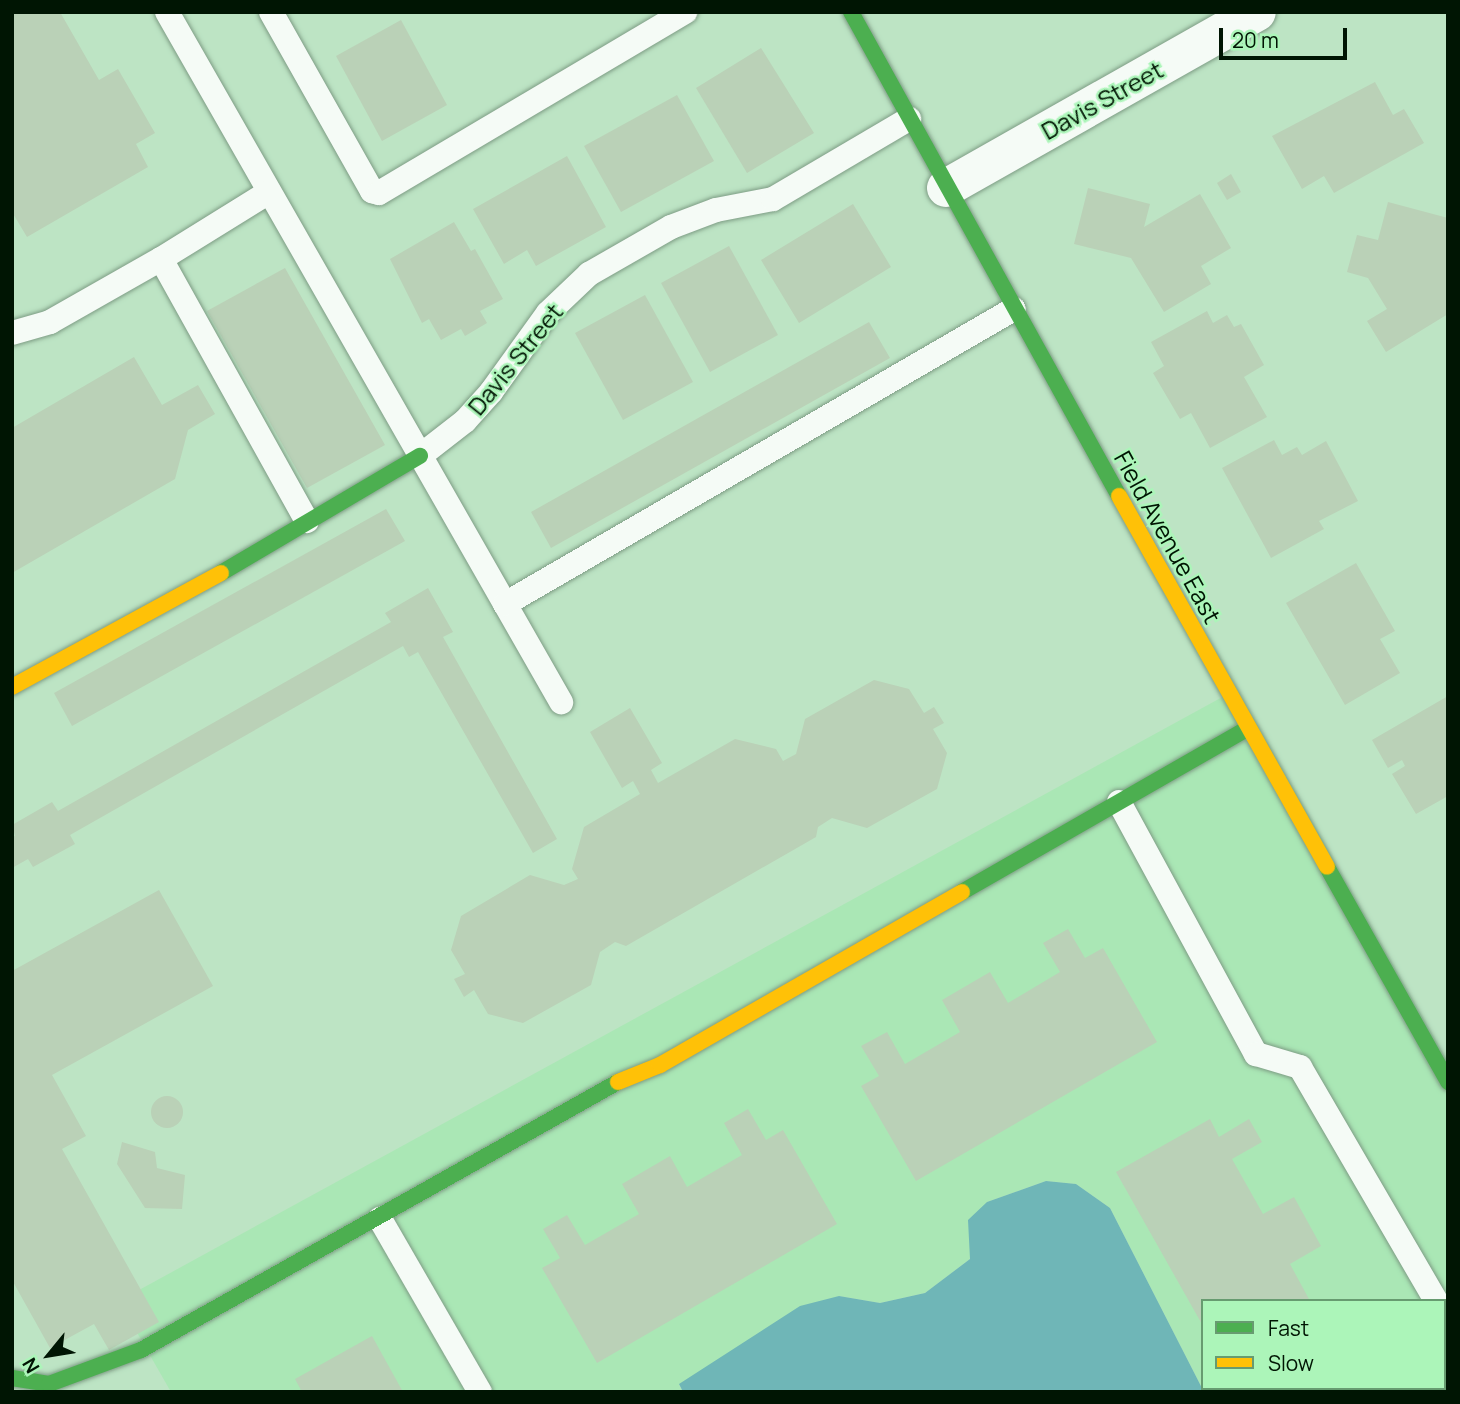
<!DOCTYPE html>
<html>
<head>
<meta charset="utf-8">
<style>
	body { margin:0 }
	#map { position:relative; width:1460px; height:1404px; overflow:hidden; background:#bde4c4; font-family:Manrope,sans-serif }
	div>[style] { position:absolute }
	[style*='--x'] { left:calc(var(--x)*1px); top:calc(var(--y)*1px); width:calc(var(--w)*1px); rotate:calc(var(--a)*1deg) }
	.built>* { inset:0; background:#aae7b5 }
	.green>* { inset:0; background:#cfccd0 }
	.water>* { inset:0; background:#6fb6b7 }
	.building>* { inset:0; background:#bad1b7 }
	.round { border-radius:50% }
	.roads { filter:drop-shadow(0 0 2px #7d9c84) drop-shadow(0 0 2px #7d9c84) }
	.lane>* { height:24px; margin:-12px; padding:0 12px; transform-origin:12px; border-radius:12px; background:#f5fbf6 }
	.street>* { height:38px; margin:-19px; padding:0 19px; transform-origin:19px; border-radius:19px; background:#f5fbf6 }
	.fast>* { height:16px; margin:-8px; padding:0 8px; transform-origin:8px; border-radius:8px; background:#4caf50 }
	.slow>* { height:16px; margin:-8px; padding:0 8px; transform-origin:8px; border-radius:8px; background:#ffc107 }
	span { translate:-50% -50%; white-space:nowrap; text-align:center; line-height:1.15; -webkit-text-stroke:5px #acf5b9; paint-order:stroke }
	.street-label { font-size:24px; color:#001503 }
	.frame { position:absolute; inset:0; border:14px solid #001503; pointer-events:none }
	.legend { position:absolute; left:1201px; top:1299px; width:245px; height:91px; box-sizing:border-box; background:#acf5b9; border:2px solid #679b70; margin:0; padding:9px 12px; list-style:none; font-size:21px; color:#001503 }
	.legend li { display:flex; align-items:center; gap:14px; height:35px }
	.legend b { width:35px; border:2px solid #679b70 }
	.north { position:absolute; left:14px; top:1320px; width:70px; height:70px; -webkit-text-stroke:5px #acf5b9; paint-order:stroke; rotate:240deg; font-size:19px; font-weight:700; line-height:28px; text-align:center; color:#001503 }
	.north::after { content:''; display:block; margin:auto; width:24px; height:32px; background:#001503; clip-path:polygon(50% 0,100% 100%,50% 72%,0 100%) }
	.scale { position:absolute; left:1219px; top:28px; width:128px; height:32px; box-sizing:border-box; border:4px solid #001503; border-top:0; padding-left:9px; font-size:21px; line-height:24px; white-space:nowrap; color:#001503; -webkit-text-stroke:5px #acf5b9; paint-order:stroke }
</style>
</head>
<body>
<div id="map">
	<div class="built">
		<div style="clip-path:polygon(1237px 689px,1448px 1062px,1448px 1355px,1444px 1357px,1444px 1301px,1203px 1301px,1203px 1388px,1390px 1388px,1384px 1392px,1204px 1392px,1110px 1208px,1076px 1184px,1046px 1181px,987px 1202px,970px 1259px,925px 1293px,880px 1303px,839px 1296px,679px 1385px,683px 1392px,171px 1392px,119px 1301px)"></div>
	</div>
	<div class="green">
		<div style="clip-path:polygon(1448px 1355px,1448px 1392px,1384px 1392px,1390px 1388px,1444px 1388px,1444px 1357px)"></div>
	</div>
	<div class="water">
		<div style="clip-path:polygon(1046px 1181px,1076px 1184px,1110px 1208px,1204px 1392px,683px 1392px,679px 1384px,800px 1306px,839px 1296px,880px 1303px,925px 1293px,970px 1259px,968px 1220px,987px 1202px)"></div>
	</div>
	<div class="building">
		<div style="clip-path:polygon(12px 12px,60px 12px,99px 80px,118px 69px,155px 133px,136px 144px,148px 167px,27px 237px,12px 212px)"></div>
		<div style="clip-path:polygon(401px 20px,447px 105px,382px 141px,336px 56px)"></div>
		<div style="clip-path:polygon(761px 48px,814px 133px,747px 173px,696px 88px)"></div>
		<div style="clip-path:polygon(1375px 82px,1393px 115px,1404px 109px,1424px 143px,1334px 193px,1324px 176px,1302px 189px,1272px 136px)"></div>
		<div style="clip-path:polygon(677px 95px,714px 161px,621px 212px,584px 146px)"></div>
		<div style="clip-path:polygon(567px 156px,606px 227px,536px 266px,527px 250px,504px 264px,473px 209px)"></div>
		<div style="clip-path:polygon(1231px 174px,1241px 192px,1227px 200px,1217px 183px)"></div>
		<div style="clip-path:polygon(1088px 188px,1150px 204px,1144px 227px,1200px 194px,1231px 248px,1201px 266px,1211px 284px,1164px 312px,1131px 258px,1074px 244px)"></div>
		<div style="clip-path:polygon(1388px 202px,1448px 218px,1448px 314px,1386px 352px,1367px 321px,1387px 309px,1368px 278px,1347px 272px,1357px 235px,1378px 240px)"></div>
		<div style="clip-path:polygon(853px 204px,891px 267px,799px 323px,761px 260px)"></div>
		<div style="clip-path:polygon(454px 222px,471px 251px,475px 249px,503px 299px,480px 311px,487px 323px,465px 336px,461px 329px,441px 340px,429px 319px,422px 323px,390px 259px)"></div>
		<div style="clip-path:polygon(729px 246px,778px 335px,710px 372px,661px 283px)"></div>
		<div style="clip-path:polygon(285px 268px,385px 445px,307px 488px,207px 311px)"></div>
		<div style="clip-path:polygon(645px 295px,693px 382px,623px 420px,575px 333px)"></div>
		<div style="clip-path:polygon(1207px 311px,1213px 323px,1227px 315px,1234px 327px,1241px 324px,1264px 365px,1244px 377px,1267px 417px,1210px 448px,1191px 413px,1180px 419px,1153px 373px,1164px 366px,1151px 342px)"></div>
		<div style="clip-path:polygon(869px 322px,890px 358px,551px 548px,531px 512px)"></div>
		<div style="clip-path:polygon(134px 357px,162px 405px,198px 385px,215px 414px,188px 430px,175px 479px,12px 573px,12px 428px)"></div>
		<div style="clip-path:polygon(1274px 440px,1282px 455px,1297px 447px,1302px 455px,1326px 441px,1358px 501px,1319px 521px,1324px 529px,1271px 558px,1222px 468px)"></div>
		<div style="clip-path:polygon(386px 509px,405px 541px,72px 726px,54px 693px)"></div>
		<div style="clip-path:polygon(1356px 563px,1395px 631px,1380px 639px,1400px 673px,1345px 705px,1286px 603px)"></div>
		<div style="clip-path:polygon(428px 588px,453px 632px,443px 637px,557px 839px,533px 853px,418px 652px,409px 657px,403px 646px,70px 835px,75px 844px,33px 867px,28px 859px,12px 868px,12px 837px,15px 836px,12px 825px,52px 802px,58px 811px,391px 622px,385px 613px)"></div>
		<div style="clip-path:polygon(874px 680px,909px 689px,924px 713px,934px 707px,944px 723px,933px 729px,947px 753px,937px 789px,867px 828px,832px 818px,818px 827px,816px 837px,626px 946px,615px 942px,600px 952px,591px 985px,523px 1023px,488px 1014px,474px 990px,464px 997px,454px 979px,465px 974px,451px 950px,461px 916px,530px 875px,564px 885px,578px 879px,572px 869px,584px 827px,640px 794px,633px 781px,622px 788px,590px 732px,630px 708px,662px 763px,651px 770px,658px 783px,735px 739px,776px 749px,783px 761px,796px 754px,805px 719px)"></div>
		<div style="clip-path:polygon(1448px 696px,1448px 796px,1416px 814px,1392px 774px,1405px 766px,1402px 760px,1388px 768px,1372px 740px)"></div>
		<div style="clip-path:polygon(159px 890px,213px 986px,52px 1075px,86px 1136px,62px 1149px,159px 1322px,109px 1350px,94px 1324px,50px 1348px,12px 1280px,12px 971px)"></div>
		<div style="clip-path:polygon(1068px 929px,1085px 958px,1103px 948px,1157px 1042px,916px 1181px,861px 1086px,879px 1076px,861px 1046px,887px 1032px,905px 1064px,960px 1032px,942px 1000px,990px 972px,1008px 1003px,1060px 972px,1043px 943px)"></div>
		<div class="round" style="left:151px;top:1096px;width:32px;height:32px"></div>
		<div style="clip-path:polygon(748px 1109px,766px 1140px,783px 1130px,837px 1224px,597px 1363px,542px 1268px,560px 1258px,543px 1229px,567px 1215px,585px 1245px,639px 1214px,622px 1184px,670px 1156px,687px 1187px,742px 1155px,724px 1123px)"></div>
		<div style="clip-path:polygon(1210px 1119px,1219px 1137px,1249px 1119px,1262px 1142px,1232px 1159px,1263px 1214px,1294px 1197px,1321px 1246px,1290px 1264px,1310px 1301px,1203px 1301px,1203px 1326px,1116px 1172px)"></div>
		<div style="clip-path:polygon(122px 1142px,155px 1152px,157px 1168px,185px 1175px,182px 1209px,145px 1208px,117px 1164px)"></div>
		<div style="clip-path:polygon(372px 1336px,403px 1392px,302px 1392px,295px 1379px)"></div>
		<div style="clip-path:polygon(1238px 1388px,1297px 1388px,1290px 1392px,1240px 1392px)"></div>
	</div>
	<div class="roads">
		<div class="lane">
			<div style="--x:167;--y:12;--w:795;--a:60.27"></div>
			<div style="--x:271;--y:12;--w:206;--a:60.6"></div>
			<div style="--x:372;--y:191;--w:7;--a:16"></div>
			<div style="--x:379;--y:193;--w:356;--a:-30.6"></div>
			<div style="--x:269;--y:192;--w:127;--a:148.2"></div>
			<div style="--x:161;--y:259;--w:300;--a:60.9"></div>
			<div style="--x:12;--y:333;--w:40;--a:-16"></div>
			<div style="--x:50;--y:322;--w:128;--a:-29.6"></div>
			<div style="--x:420;--y:456;--w:57;--a:-37.9"></div>
			<div style="--x:465;--y:421;--w:39;--a:-48"></div>
			<div style="--x:491;--y:392;--w:97;--a:-54.2"></div>
			<div style="--x:548;--y:313;--w:57;--a:-43.6"></div>
			<div style="--x:589;--y:274;--w:95;--a:-29.8"></div>
			<div style="--x:671;--y:227;--w:48;--a:-20.7"></div>
			<div style="--x:716;--y:210;--w:58;--a:-10.9"></div>
			<div style="--x:773;--y:199;--w:158;--a:-30.5"></div>
			<div style="--x:505;--y:604;--w:588;--a:-30.1"></div>
			<div style="--x:1119;--y:802;--w:287;--a:61.5"></div>
			<div style="--x:1256;--y:1054;--w:46;--a:16.5"></div>
			<div style="--x:1300;--y:1067;--w:271;--a:59.8"></div>
			<div style="--x:380;--y:1219;--w:200;--a:60"></div>
		</div>
		<div class="street">
			<div style="--x:946;--y:188;--w:357;--a:-29.5"></div>
		</div>
		<div class="fast">
			<div style="--x:851;--y:12;--w:553;--a:61.03"></div>
			<div style="--x:221;--y:573;--w:231;--a:-30.5"></div>
			<div style="--x:1327;--y:867;--w:247;--a:60.6"></div>
			<div style="--x:962;--y:892;--w:330;--a:-29.8"></div>
			<div style="--x:12;--y:1378;--w:37;--a:9"></div>
			<div style="--x:49;--y:1384;--w:98;--a:-20.3"></div>
			<div style="--x:141;--y:1350;--w:547;--a:-29.33"></div>
		</div>
		<div class="slow">
			<div style="--x:1119;--y:496;--w:425;--a:60.7"></div>
			<div style="--x:12;--y:687;--w:238;--a:-28.6"></div>
			<div style="--x:618;--y:1082;--w:45;--a:-22"></div>
			<div style="--x:660;--y:1065;--w:348;--a:-29.8"></div>
		</div>
	</div>
	<div class="street-label">
		<span style="left:1102px;top:100px;rotate:-29deg">Davis Street</span>
		<span style="left:515px;top:359px;rotate:-51deg">Davis Street</span>
		<span style="left:1168px;top:537px;rotate:61deg">Field Avenue East</span>
	</div>
	<div class="frame"></div>
	<ul class="legend">
	<li><b style="height:9px;background:#4caf50"></b>Fast</li>
	<li><b style="height:9px;background:#ffc107"></b>Slow</li>
	</ul>
	<div class="north">N</div>
	<div class="scale">20 m</div>
</div>
</body>
</html>
